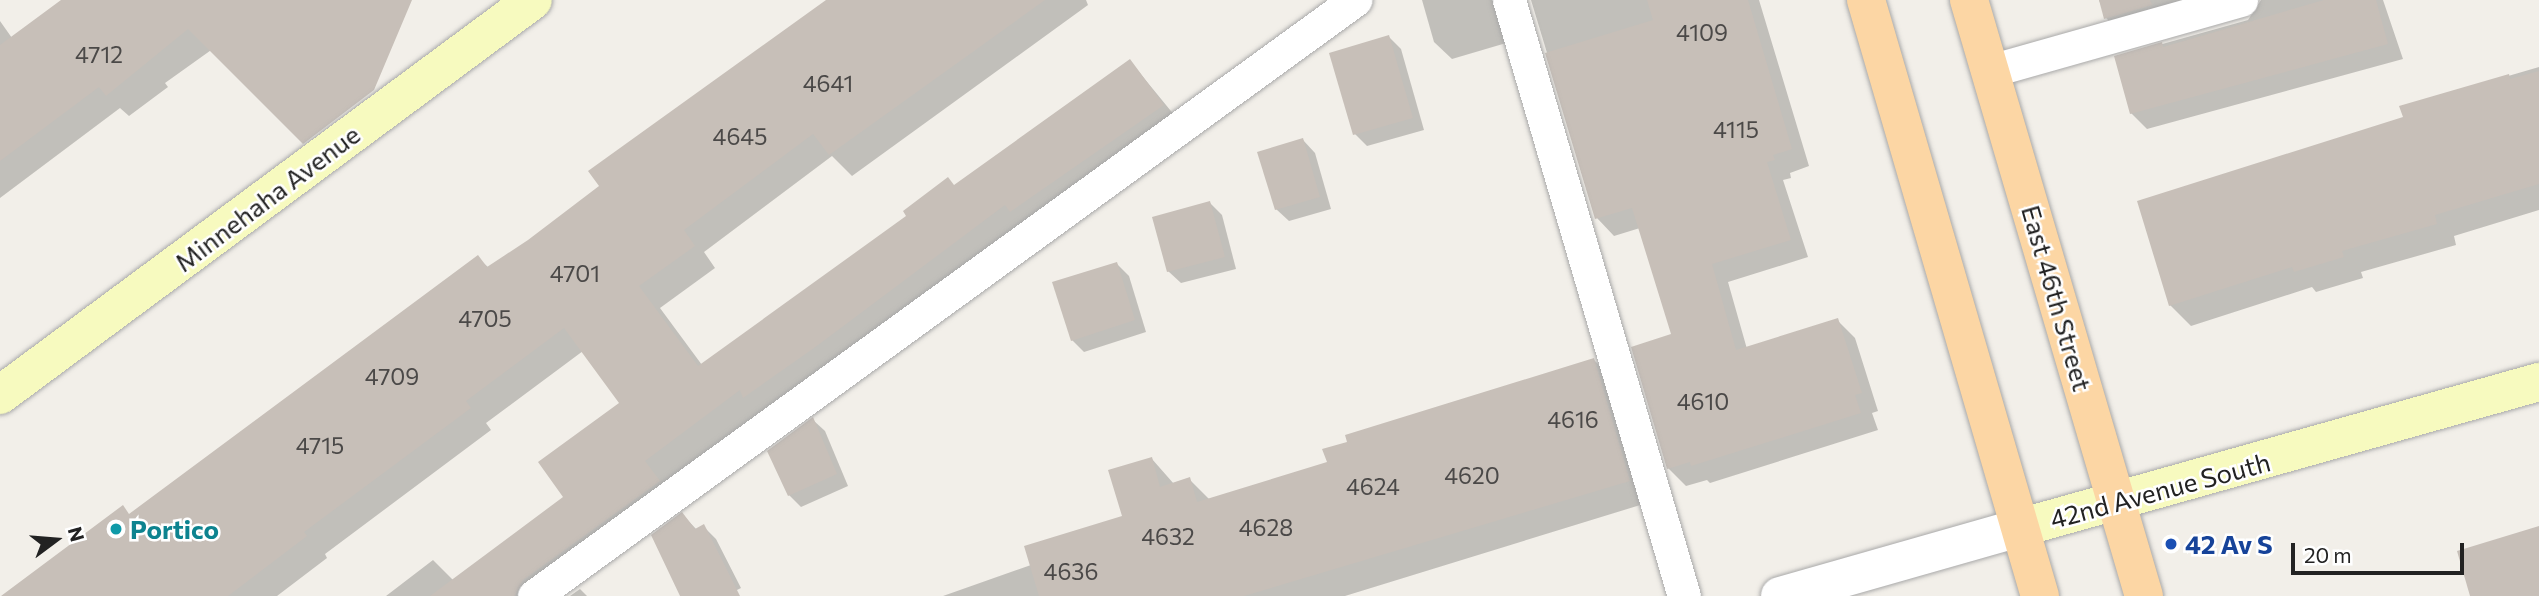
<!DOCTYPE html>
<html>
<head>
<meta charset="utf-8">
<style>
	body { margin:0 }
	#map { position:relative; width:2539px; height:596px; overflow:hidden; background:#f2efe9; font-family:Commissioner,sans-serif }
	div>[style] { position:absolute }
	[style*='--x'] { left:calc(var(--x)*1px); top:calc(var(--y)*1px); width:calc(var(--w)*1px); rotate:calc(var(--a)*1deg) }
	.shadow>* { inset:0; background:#0003 }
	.building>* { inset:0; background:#c7bfb8 }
	.roads { filter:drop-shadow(0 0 2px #a9a9a9) drop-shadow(0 0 2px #a9a9a9) }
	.lane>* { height:33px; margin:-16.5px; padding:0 16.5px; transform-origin:16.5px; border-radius:16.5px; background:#fff }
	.street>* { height:38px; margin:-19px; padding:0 19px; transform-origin:19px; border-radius:19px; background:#fff }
	.secondary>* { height:38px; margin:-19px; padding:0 19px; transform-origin:19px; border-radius:19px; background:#f7fabf }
	.primary>* { height:38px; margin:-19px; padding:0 19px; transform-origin:19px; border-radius:19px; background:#fcd6a4 }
	.dots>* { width:19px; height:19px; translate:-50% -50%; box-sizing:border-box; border:4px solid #fff; border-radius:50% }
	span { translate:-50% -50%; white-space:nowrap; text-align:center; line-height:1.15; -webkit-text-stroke:5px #fff; paint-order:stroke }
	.number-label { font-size:23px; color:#4b4948 }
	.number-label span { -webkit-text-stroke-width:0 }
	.street-label { font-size:26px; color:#222 }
	.culture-label { font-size:26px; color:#0d838f; font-weight:700 }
	.left { translate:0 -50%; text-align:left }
	.transit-label { font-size:26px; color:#164399; font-weight:700 }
	.north { position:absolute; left:21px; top:505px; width:70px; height:70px; -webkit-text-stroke:5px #fff; paint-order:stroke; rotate:74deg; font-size:19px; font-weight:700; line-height:28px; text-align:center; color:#222 }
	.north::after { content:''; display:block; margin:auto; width:24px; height:32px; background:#222; clip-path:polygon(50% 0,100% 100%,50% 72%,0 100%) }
	.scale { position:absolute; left:2291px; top:543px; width:173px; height:32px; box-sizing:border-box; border:4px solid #222; border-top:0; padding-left:9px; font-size:21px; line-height:24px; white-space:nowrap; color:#222; -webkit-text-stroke:5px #fff; paint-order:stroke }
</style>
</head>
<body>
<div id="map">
	<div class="shadow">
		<div style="clip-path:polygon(64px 0,281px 0,165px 83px,168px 87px,129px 116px,120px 108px,0 198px,0 21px,12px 38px)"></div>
		<div style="clip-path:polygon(847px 0,1086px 0,1088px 5px,852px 176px,832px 156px,704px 252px,715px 268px,660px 308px,702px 365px,1130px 61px,1184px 127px,555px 596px,386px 596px,433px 560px,454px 581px,565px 497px,622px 403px,583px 351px,486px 423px,491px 430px,325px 554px,327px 558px,277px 596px,4px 596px,130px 515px,478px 258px,489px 268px,529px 241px)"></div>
		<div style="clip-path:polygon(1422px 0,1520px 0,1513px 41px,1452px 59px,1434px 42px)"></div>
		<div style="clip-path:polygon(1531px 0,1759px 0,1809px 166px,1790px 173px,1791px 178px,1783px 180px,1808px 257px,1728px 282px,1747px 349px,1837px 320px,1855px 338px,1878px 411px,1872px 413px,1878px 430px,1710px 483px,1707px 480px,1686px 486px,1668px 468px,1673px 336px,1640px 228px,1614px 236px,1597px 218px)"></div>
		<div style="clip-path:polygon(2099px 0,2239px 0,2121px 33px,2106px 18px)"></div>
		<div style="clip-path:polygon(2261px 0,2383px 0,2403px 59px,2147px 129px,2131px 113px,2116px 57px,2248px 20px)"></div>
		<div style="clip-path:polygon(1389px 37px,1401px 49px,1424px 130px,1367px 146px,1355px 134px)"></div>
		<div style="clip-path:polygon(2539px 67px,2539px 210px,2454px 236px,2456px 245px,2361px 272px,2363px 278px,2316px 292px,2312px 287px,2191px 326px,2170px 305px,2405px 118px,2402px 107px)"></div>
		<div style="clip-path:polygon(1303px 140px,1315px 153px,1331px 209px,1289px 221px,1276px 209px)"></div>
		<div style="clip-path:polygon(1210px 203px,1222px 215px,1236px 269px,1181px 283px,1168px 271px)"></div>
		<div style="clip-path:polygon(1117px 264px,1129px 276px,1146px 332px,1084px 352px,1072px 340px)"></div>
		<div style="clip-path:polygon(1594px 360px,1615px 381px,1650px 502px,1345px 596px,943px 596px,1031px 565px,1124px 517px,1152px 459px,1174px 484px,1189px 479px,1210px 500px,1329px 464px)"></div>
		<div style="clip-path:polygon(813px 420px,825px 431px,848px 486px,801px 507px,789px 495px)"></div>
		<div style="clip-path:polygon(682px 514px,697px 530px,704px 527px,716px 539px,741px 588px,725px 596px,682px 596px)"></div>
		<div style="clip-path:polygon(580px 589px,587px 596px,570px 596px)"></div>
	</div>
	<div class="building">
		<div style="clip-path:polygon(61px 0,412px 0,374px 90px,303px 144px,188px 29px,106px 96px,99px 87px,0 161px,0 45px)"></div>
		<div style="clip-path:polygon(826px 0,1045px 0,829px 155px,813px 134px,684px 230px,695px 246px,639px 286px,698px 366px,906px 216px,903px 211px,948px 177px,954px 185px,1130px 59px,1164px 105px,1010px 212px,1005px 205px,814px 348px,743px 398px,740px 390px,645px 461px,660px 481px,523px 580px,515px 596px,430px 596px,563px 497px,538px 462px,619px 403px,564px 328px,466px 401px,471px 408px,304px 532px,307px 536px,228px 596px,1px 596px,123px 505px,129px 514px,478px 255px,487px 267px,528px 240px,599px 186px,588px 171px)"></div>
		<div style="clip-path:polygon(1647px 0,1748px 0,1792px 149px,1773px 155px,1775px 160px,1767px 162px,1791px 240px,1712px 264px,1736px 350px,1838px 318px,1862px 393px,1855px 395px,1861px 413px,1691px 466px,1690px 462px,1667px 469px,1631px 347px,1671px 334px,1632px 208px,1595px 219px,1545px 53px,1653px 20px)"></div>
		<div style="clip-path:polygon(2099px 0,2150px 0,2152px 5px,2104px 19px)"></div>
		<div style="clip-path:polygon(2324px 0,2376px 0,2388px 44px,2130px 114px,2114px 56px,2162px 42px,2163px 47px)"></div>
		<div style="clip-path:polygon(1389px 35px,1413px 118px,1353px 135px,1329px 53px)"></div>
		<div style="clip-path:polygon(2539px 71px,2539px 184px,2435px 215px,2437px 224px,2342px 251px,2344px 257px,2294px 272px,2292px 267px,2169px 306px,2137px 201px,2403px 117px,2399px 106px,2509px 74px,2510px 79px)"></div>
		<div style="clip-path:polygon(1303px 138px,1320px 197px,1275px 210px,1257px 152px)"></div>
		<div style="clip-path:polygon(1210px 201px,1225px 257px,1167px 272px,1152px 217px)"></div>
		<div style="clip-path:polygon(1117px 262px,1135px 320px,1071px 341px,1052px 282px)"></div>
		<div style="clip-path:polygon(1594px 358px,1630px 481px,1244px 596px,1039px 596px,1024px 546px,1122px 516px,1108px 470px,1152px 457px,1160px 487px,1190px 477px,1197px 502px,1327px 462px,1322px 449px,1347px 442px,1345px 435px)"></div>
		<div style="clip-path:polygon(813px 417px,837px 474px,788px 496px,767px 451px)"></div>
		<div style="clip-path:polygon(682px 512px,695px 529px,704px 524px,740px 596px,680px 596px,651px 535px)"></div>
		<div style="clip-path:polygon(2539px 526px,2539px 596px,2470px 596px,2457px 551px)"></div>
	</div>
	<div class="roads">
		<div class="lane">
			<div style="--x:1509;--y:0;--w:621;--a:73.64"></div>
			<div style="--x:1990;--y:71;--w:261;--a:-15.8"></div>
			<div style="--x:534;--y:596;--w:1015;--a:-35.98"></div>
		</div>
		<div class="street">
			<div style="--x:1780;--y:596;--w:253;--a:-15.9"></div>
		</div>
		<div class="secondary">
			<div style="--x:0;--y:395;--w:663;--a:-36.54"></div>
			<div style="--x:2023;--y:527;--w:536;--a:-15.7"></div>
		</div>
		<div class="primary">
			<div style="--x:1866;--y:0;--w:621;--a:73.73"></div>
			<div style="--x:1969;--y:0;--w:621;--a:73.64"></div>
		</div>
	</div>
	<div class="dots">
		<div style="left:116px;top:529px;background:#0f9aa8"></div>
		<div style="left:2171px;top:544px;background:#1a4fb4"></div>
	</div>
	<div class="number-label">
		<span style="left:1702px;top:32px">4109</span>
		<span style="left:99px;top:54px">4712</span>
		<span style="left:828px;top:83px">4641</span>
		<span style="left:1736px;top:129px">4115</span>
		<span style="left:740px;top:136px">4645</span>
		<span style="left:575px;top:273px">4701</span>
		<span style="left:485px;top:318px">4705</span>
		<span style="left:392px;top:376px">4709</span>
		<span style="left:1703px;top:401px">4610</span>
		<span style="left:1573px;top:419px">4616</span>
		<span style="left:320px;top:445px">4715</span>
		<span style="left:1472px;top:475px">4620</span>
		<span style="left:1373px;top:486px">4624</span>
		<span style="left:1266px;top:527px">4628</span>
		<span style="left:1168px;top:536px">4632</span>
		<span style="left:1071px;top:571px">4636</span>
	</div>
	<div class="street-label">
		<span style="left:267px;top:198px;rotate:-37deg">Minnehaha Avenue</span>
		<span style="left:2057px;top:298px;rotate:74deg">East 46th Street</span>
		<span style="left:2160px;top:490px;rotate:-15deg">42nd Avenue South</span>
	</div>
	<div class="culture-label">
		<span class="left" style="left:130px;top:529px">Portico</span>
	</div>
	<div class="transit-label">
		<span class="left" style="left:2185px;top:544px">42 Av S</span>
	</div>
	<div class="north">N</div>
	<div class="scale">20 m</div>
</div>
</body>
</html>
